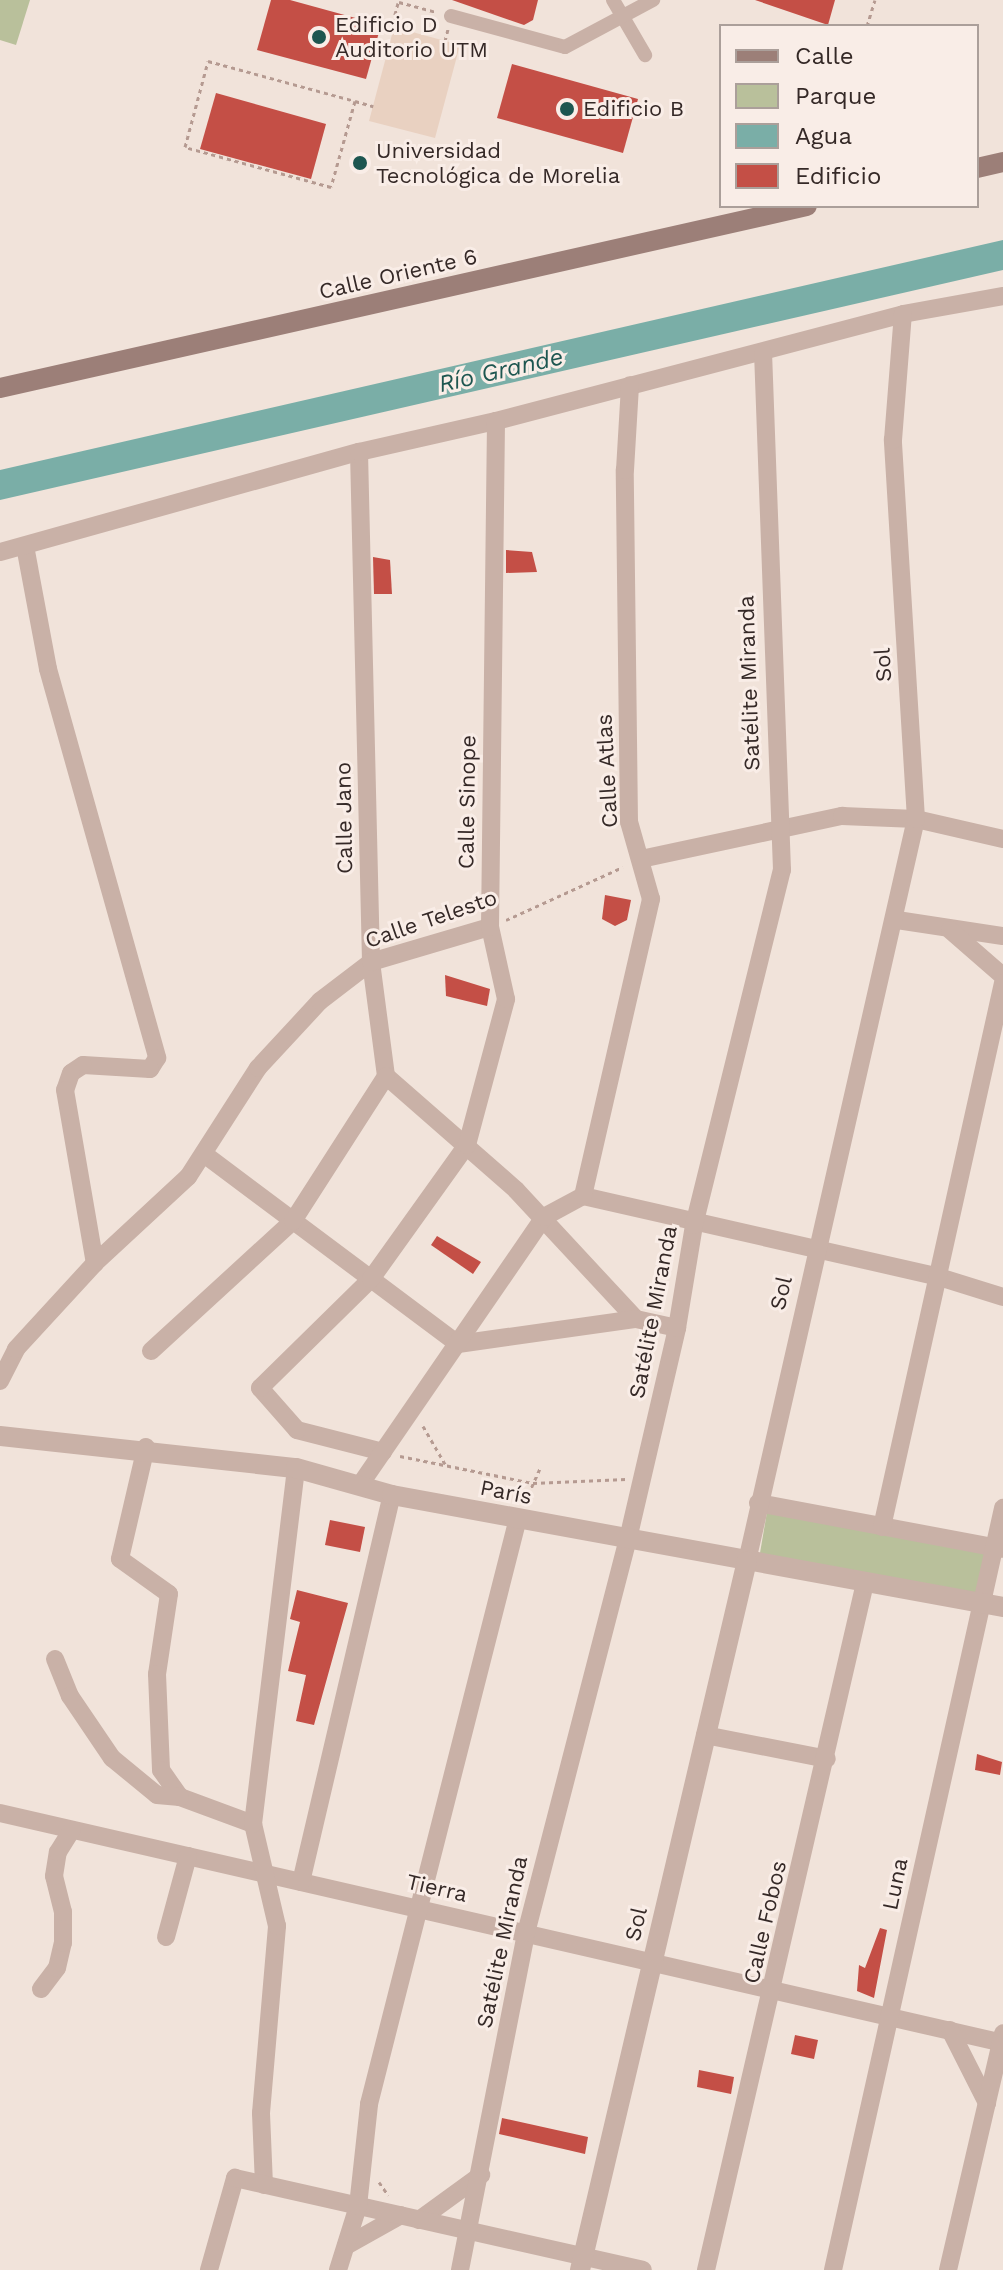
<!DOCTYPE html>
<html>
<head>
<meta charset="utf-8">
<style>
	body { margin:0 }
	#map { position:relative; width:1003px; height:2270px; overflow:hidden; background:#f1e3da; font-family:"Work Sans",sans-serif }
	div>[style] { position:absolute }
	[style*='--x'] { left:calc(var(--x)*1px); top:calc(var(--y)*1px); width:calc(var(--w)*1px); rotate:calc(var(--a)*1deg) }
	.green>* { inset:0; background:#b9c09b }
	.plaza>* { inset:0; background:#e9d1c1 }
	.water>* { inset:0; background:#7aaea7 }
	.building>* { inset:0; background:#c44f46 }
	.path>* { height:3px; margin-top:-1.5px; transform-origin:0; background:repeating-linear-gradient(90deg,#b59a91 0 4px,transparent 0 8px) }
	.pedestrian>* { height:14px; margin:-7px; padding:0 7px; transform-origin:7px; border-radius:7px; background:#c9b1a7 }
	.minor>* { height:18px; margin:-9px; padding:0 9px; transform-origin:9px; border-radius:9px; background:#c9b1a7 }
	.tertiary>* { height:20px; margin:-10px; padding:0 10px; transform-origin:10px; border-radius:10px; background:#c9b1a7 }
	.secondary>* { height:20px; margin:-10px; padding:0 10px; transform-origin:10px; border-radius:10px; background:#9c7f78 }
	.dots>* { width:22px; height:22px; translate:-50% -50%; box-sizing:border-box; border:4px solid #f9ede7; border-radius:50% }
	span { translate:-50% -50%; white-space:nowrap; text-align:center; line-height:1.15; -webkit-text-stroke:6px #f9ede7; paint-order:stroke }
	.poi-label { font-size:22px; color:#352927 }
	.left { translate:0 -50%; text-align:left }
	.street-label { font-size:22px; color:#352927 }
	.water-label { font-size:24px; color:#1d5650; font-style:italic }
	.legend { position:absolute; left:719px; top:24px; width:260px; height:184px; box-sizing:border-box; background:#f9ede7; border:2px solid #ab9f9a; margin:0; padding:10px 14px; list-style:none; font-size:24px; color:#352927 }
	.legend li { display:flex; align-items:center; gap:16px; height:40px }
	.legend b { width:40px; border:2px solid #ab9f9a }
</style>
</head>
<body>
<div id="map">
	<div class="green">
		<div style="clip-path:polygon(0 0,30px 0,16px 45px,0 40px)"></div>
		<div style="clip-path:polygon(767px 1512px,985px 1553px,978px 1594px,760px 1553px)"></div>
	</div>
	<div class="plaza">
		<div style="clip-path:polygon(394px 27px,460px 45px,435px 138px,369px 121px)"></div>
	</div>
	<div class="water">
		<div style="clip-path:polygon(1003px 240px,1003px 270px,0 500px,0 470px)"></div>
	</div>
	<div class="building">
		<div style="clip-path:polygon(271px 0,290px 0,381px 25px,366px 79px,257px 50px)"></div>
		<div style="clip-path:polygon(452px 0,538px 0,533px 20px,524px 25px)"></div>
		<div style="clip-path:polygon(755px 0,835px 0,828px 25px)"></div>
		<div style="clip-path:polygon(512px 64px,638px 99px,623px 153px,497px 118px)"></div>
		<div style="clip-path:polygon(216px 93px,326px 124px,311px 179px,200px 149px)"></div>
		<div style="clip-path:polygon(506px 550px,532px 552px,537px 572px,506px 573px)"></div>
		<div style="clip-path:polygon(373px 557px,390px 560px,392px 594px,374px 594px)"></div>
		<div style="clip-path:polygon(605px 895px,631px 900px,627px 920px,615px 926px,602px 919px)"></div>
		<div style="clip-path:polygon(445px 975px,490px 989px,487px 1006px,446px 996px)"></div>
		<div style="clip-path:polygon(437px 1236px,481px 1262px,473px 1274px,431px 1245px)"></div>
		<div style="clip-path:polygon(330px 1520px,365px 1527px,360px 1552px,325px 1545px)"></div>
		<div style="clip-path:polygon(297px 1590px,348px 1603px,314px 1725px,296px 1721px,306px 1675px,288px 1671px,300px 1622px,290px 1619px)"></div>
		<div style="clip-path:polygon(977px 1754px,1002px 1762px,1000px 1775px,975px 1770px)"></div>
		<div style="clip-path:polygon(880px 1928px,887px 1930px,874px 1998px,857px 1991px,859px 1965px,865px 1968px)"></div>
		<div style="clip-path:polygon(795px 2035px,818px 2040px,814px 2059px,791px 2054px)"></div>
		<div style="clip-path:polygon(699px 2070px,734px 2077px,731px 2094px,697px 2087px)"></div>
		<div style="clip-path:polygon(502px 2118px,588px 2137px,585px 2154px,499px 2134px)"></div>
	</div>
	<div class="path">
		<div style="--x:399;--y:2;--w:39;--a:15"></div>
		<div style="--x:398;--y:3;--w:20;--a:105"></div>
		<div style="--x:393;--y:22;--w:8;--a:14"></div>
		<div style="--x:401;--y:24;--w:5;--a:101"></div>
		<div style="--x:867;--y:26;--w:27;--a:-73"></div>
		<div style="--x:445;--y:41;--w:12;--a:-76"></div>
		<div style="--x:355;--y:101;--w:89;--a:105.6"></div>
		<div style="--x:331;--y:187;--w:151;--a:-164.7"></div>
		<div style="--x:185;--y:147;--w:89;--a:-75"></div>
		<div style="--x:208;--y:61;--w:152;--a:15.2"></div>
		<div style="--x:355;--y:101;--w:19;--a:16"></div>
		<div style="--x:506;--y:920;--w:128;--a:-24.4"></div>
		<div style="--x:423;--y:1426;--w:44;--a:59.9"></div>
		<div style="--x:400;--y:1456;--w:136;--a:11.5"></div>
		<div style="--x:533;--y:1483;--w:93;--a:-2.5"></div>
		<div style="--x:525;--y:1502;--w:36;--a:-66"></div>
		<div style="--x:379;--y:2182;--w:16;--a:55"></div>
	</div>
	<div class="pedestrian">
		<div style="--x:613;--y:0;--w:64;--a:59.8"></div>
		<div style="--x:451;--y:16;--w:118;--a:15.2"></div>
		<div style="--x:565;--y:47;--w:100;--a:-28.1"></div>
	</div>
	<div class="minor">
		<div style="--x:359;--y:452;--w:510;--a:88.65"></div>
		<div style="--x:371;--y:962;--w:115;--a:82.5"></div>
		<div style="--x:386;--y:1076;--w:173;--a:41.2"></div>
		<div style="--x:516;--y:1190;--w:176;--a:47.1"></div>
		<div style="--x:636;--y:1319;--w:42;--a:12.4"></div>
		<div style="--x:25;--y:546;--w:125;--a:79.4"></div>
		<div style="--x:48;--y:669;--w:404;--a:74.3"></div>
		<div style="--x:157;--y:1058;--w:13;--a:122"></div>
		<div style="--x:150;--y:1069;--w:67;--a:-176.6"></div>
		<div style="--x:83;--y:1065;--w:14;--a:146"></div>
		<div style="--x:71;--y:1073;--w:18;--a:109"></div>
		<div style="--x:65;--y:1090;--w:176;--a:80.2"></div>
		<div style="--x:0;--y:552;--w:373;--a:-15.6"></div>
		<div style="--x:359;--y:452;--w:140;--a:-12.8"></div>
		<div style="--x:496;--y:421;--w:421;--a:-14.7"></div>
		<div style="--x:903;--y:314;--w:102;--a:-10.2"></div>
		<div style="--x:641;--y:859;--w:206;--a:-12.1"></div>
		<div style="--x:842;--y:816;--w:74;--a:2.3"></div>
		<div style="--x:916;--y:819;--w:89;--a:12.9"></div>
		<div style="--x:897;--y:920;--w:107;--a:8.6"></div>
		<div style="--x:950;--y:930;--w:70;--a:41"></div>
		<div style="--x:204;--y:1154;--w:317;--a:36.8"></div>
		<div style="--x:458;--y:1344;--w:180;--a:-8"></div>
		<div style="--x:583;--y:1196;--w:365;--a:12.8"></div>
		<div style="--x:939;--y:1277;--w:67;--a:17.4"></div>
		<div style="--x:151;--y:1351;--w:193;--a:-42.5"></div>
		<div style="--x:293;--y:1221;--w:172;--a:-57.3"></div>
		<div style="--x:0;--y:1381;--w:36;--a:-63"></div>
		<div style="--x:16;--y:1349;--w:117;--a:-47.4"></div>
		<div style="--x:95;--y:1263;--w:127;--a:-42.8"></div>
		<div style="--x:188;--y:1177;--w:130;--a:-57.3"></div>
		<div style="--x:258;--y:1068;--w:91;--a:-47.2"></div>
		<div style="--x:320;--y:1001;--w:64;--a:-37.4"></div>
		<div style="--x:371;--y:962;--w:124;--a:-16.4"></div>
		<div style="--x:146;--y:1447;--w:115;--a:103.1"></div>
		<div style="--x:120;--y:1559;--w:60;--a:35.5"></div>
		<div style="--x:169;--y:1594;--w:81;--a:98.5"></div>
		<div style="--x:157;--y:1674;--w:96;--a:87.6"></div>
		<div style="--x:161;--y:1770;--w:33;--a:55"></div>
		<div style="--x:180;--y:1797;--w:78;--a:20.3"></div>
		<div style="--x:383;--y:1452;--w:89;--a:-165.7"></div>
		<div style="--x:297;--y:1430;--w:56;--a:-131.4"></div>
		<div style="--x:260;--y:1388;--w:156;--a:-44.5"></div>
		<div style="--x:371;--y:1279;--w:165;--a:-54.4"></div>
		<div style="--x:467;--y:1145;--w:151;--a:-75"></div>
		<div style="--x:506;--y:999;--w:74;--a:-102.5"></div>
		<div style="--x:490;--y:927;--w:506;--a:-89.32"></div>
		<div style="--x:362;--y:1482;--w:321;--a:-55.5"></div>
		<div style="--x:544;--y:1217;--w:44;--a:-28.3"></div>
		<div style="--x:583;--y:1196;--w:305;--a:-77.1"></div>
		<div style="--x:651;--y:899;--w:80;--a:-105.9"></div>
		<div style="--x:629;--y:822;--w:352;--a:-90.7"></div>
		<div style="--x:625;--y:470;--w:85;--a:-86.6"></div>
		<div style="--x:758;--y:1503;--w:249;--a:10.6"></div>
		<div style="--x:882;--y:1527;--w:557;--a:-77.46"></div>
		<div style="--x:747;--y:1561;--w:761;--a:-77.17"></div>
		<div style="--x:916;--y:819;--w:380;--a:-93.5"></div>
		<div style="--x:893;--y:440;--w:126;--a:-85.5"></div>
		<div style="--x:55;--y:1659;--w:40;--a:68"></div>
		<div style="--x:70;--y:1696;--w:75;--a:55.9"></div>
		<div style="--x:112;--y:1758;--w:58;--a:39.4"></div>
		<div style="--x:157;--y:1795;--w:23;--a:5"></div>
		<div style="--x:705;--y:1735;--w:124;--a:11.1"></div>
		<div style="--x:0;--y:1813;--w:1029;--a:12.92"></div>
		<div style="--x:301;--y:1882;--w:398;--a:-76.8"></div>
		<div style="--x:166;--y:1937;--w:84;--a:-74.8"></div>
		<div style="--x:41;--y:1989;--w:26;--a:-53"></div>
		<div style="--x:57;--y:1968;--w:26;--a:-77"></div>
		<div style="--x:63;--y:1943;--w:31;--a:-90"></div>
		<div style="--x:63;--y:1912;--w:37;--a:-104"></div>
		<div style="--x:54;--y:1876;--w:24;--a:-81"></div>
		<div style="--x:58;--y:1852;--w:26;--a:-58"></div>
		<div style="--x:950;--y:2030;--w:82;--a:63.1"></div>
		<div style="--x:264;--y:2185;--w:72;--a:-92.4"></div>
		<div style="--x:261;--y:2113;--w:188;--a:-85.1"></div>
		<div style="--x:277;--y:1926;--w:105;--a:-103.2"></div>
		<div style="--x:253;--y:1824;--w:359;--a:-83.1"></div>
		<div style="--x:419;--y:2220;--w:77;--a:-36"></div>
		<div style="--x:346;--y:2246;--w:63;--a:-29.4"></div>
		<div style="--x:209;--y:2270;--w:96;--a:-74.2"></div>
		<div style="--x:235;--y:2178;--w:418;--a:12.7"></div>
		<div style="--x:338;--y:2270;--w:67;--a:-72.6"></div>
		<div style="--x:358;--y:2206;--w:103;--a:-83.8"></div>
		<div style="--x:369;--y:2104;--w:605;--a:-75.73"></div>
		<div style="--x:460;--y:2270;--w:343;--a:-78.9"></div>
		<div style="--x:526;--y:1933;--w:407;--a:-75.5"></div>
		<div style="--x:628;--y:1539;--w:217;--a:-76.9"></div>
		<div style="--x:677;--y:1328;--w:104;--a:-80.6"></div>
		<div style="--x:694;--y:1225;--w:366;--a:-76.1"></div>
		<div style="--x:782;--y:870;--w:517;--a:-92.1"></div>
		<div style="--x:706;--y:2270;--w:705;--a:-76.97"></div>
		<div style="--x:833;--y:2270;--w:781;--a:-77.42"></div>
		<div style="--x:948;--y:2270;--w:243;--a:-76.9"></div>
	</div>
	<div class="tertiary">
		<div style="--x:0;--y:1436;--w:298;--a:6.2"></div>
		<div style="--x:296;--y:1468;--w:100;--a:15.7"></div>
		<div style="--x:392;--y:1495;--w:621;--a:10.39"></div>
		<div style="--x:580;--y:2270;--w:728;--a:-76.75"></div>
	</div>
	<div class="secondary">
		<div style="--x:977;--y:168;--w:27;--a:-13"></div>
		<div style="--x:0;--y:388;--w:827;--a:-12.71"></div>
	</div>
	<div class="dots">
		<div style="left:319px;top:37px;background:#1d5650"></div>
		<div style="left:567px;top:109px;background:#1d5650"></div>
		<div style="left:360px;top:163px;background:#1d5650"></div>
	</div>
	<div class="poi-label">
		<span class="left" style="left:335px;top:37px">Edificio D<br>Auditorio UTM</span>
		<span class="left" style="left:583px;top:109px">Edificio B</span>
		<span class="left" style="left:376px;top:163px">Universidad<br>Tecnológica de Morelia</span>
	</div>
	<div class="street-label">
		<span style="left:398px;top:274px;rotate:-13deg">Calle Oriente 6</span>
		<span style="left:883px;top:665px;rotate:-93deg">Sol</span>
		<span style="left:749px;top:683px;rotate:-92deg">Satélite Miranda</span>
		<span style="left:607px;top:771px;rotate:-93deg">Calle Atlas</span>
		<span style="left:467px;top:802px;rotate:-89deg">Calle Sinope</span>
		<span style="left:344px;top:818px;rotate:-91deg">Calle Jano</span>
		<span style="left:431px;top:919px;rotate:-19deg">Calle Telesto</span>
		<span style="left:781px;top:1293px;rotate:-77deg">Sol</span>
		<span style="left:653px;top:1312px;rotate:-79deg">Satélite Miranda</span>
		<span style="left:506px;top:1492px;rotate:11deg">París</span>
		<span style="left:895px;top:1884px;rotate:-78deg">Luna</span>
		<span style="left:437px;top:1888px;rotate:13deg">Tierra</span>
		<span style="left:765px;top:1922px;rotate:-77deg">Calle Fobos</span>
		<span style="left:636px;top:1924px;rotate:-77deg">Sol</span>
		<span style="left:502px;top:1942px;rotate:-78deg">Satélite Miranda</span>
	</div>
	<div class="water-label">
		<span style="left:501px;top:371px;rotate:-13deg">Río Grande</span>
	</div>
	<ul class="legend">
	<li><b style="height:10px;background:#9c7f78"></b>Calle</li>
	<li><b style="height:22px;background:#b9c09b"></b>Parque</li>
	<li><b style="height:22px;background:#7aaea7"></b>Agua</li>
	<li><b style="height:22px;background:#c44f46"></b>Edificio</li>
	</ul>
</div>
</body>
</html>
